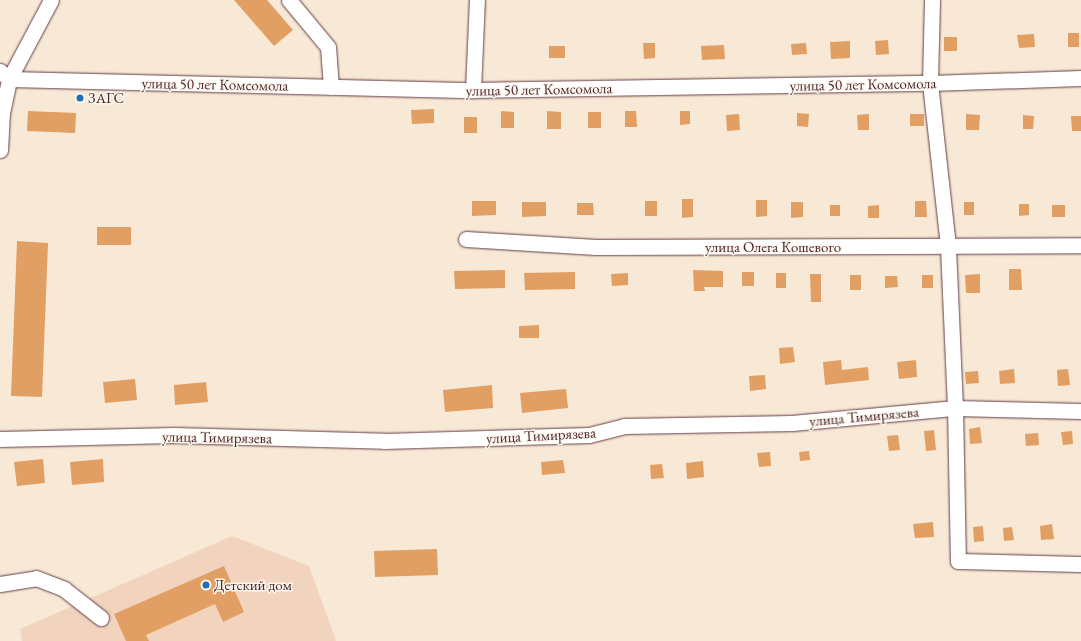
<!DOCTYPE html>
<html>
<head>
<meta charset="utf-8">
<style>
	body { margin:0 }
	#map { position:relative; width:1081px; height:641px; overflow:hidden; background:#f8e9d6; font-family:"EB Garamond",serif }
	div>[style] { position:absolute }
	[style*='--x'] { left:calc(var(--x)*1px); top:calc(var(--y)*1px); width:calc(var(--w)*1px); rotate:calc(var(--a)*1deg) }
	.built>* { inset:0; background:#f2d4be }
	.building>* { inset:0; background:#e19f64 }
	.roads { filter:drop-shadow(0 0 1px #643d45) drop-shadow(0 0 1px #643d45) }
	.minor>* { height:15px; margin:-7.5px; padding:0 7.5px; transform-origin:7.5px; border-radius:7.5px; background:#fff }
	.dots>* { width:11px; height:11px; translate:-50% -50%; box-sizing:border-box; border:2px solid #fbf7ec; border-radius:50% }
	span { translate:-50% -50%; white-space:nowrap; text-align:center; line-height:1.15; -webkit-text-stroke:3px #fbf7ec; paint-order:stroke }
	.street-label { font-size:15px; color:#4a1f2b }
	.poi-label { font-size:15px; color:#4a1f2b }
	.left { translate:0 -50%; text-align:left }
</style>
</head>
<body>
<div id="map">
	<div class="built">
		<div style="clip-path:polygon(232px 536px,309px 566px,336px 641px,22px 641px,20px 629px)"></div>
	</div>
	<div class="building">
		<div style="clip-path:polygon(234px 0,267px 0,293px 30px,274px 46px)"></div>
		<div style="clip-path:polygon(1068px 33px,1079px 33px,1079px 47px,1068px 47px)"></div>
		<div style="clip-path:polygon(1034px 34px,1035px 47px,1019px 48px,1017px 35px)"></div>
		<div style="clip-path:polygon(944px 37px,957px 37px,957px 51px,944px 51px)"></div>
		<div style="clip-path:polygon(888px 40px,889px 54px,876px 55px,875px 41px)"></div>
		<div style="clip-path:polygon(850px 41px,850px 58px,831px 59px,830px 42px)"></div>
		<div style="clip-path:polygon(643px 43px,655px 43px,655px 58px,644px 59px)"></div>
		<div style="clip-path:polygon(806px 43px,807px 54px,792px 55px,791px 44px)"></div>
		<div style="clip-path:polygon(724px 45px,725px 59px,702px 60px,701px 46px)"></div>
		<div style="clip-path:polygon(549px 46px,565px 46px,565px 58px,549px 58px)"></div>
		<div style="clip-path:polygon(434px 109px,434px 123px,412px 124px,411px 110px)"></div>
		<div style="clip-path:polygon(28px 111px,76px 113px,75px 133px,27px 131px)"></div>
		<div style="clip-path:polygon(501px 111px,514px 112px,514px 128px,501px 128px)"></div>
		<div style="clip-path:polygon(547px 111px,561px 112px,561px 129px,547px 129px)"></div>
		<div style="clip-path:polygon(625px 111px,636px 111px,637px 127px,625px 127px)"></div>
		<div style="clip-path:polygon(680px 111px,690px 111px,690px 124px,680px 125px)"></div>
		<div style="clip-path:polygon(588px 112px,601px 112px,601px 128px,588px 128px)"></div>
		<div style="clip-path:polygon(797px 113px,809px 114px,808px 127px,797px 126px)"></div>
		<div style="clip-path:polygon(739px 114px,740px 130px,727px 131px,726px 115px)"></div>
		<div style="clip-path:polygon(869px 114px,869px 130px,858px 130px,857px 115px)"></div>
		<div style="clip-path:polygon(910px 114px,924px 114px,924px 126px,910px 126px)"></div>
		<div style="clip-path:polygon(966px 114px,980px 115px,979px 130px,966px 130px)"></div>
		<div style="clip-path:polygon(1023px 115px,1034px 116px,1033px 129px,1023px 129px)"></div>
		<div style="clip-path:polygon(1071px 116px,1081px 116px,1081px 131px,1072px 131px)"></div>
		<div style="clip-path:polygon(464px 117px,477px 117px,477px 133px,464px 133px)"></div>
		<div style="clip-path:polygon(682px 199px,693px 199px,693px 217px,682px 218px)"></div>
		<div style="clip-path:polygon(756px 200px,767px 200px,767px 216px,756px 217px)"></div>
		<div style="clip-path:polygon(472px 201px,496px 201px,496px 215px,472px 216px)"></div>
		<div style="clip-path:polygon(645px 201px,657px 201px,657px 216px,645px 216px)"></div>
		<div style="clip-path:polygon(915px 201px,926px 201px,927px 217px,915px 217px)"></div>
		<div style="clip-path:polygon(522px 202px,546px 202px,546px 216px,522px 217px)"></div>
		<div style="clip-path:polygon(791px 202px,803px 202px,803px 217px,791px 218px)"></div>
		<div style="clip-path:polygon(964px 202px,974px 202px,974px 215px,964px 215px)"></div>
		<div style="clip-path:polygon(577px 203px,593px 203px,594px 215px,577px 215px)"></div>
		<div style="clip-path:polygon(1019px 204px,1029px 204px,1029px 215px,1019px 216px)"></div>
		<div style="clip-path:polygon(830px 205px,840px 205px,840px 216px,830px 216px)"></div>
		<div style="clip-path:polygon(879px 205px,879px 218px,868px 218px,868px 206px)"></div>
		<div style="clip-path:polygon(1052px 205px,1065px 205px,1065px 217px,1052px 217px)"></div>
		<div style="clip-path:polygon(97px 227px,131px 227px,131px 245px,97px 245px)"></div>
		<div style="clip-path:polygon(17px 241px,48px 243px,42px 397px,11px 396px)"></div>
		<div style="clip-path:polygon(1009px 269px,1021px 269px,1022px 290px,1009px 290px)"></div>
		<div style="clip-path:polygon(505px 270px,505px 288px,455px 289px,454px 271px)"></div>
		<div style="clip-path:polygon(693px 270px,723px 271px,723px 287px,704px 287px,705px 291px,694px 291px)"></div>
		<div style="clip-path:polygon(575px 272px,575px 289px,525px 290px,524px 273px)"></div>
		<div style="clip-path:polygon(742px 272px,754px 272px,754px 286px,742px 286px)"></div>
		<div style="clip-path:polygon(628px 273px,628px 285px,612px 286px,611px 274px)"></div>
		<div style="clip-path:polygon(776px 273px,786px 273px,786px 288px,776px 288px)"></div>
		<div style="clip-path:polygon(810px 274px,821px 274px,821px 302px,811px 302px)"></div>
		<div style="clip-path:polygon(980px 274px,980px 293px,966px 293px,965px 275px)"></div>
		<div style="clip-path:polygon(850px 275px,861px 275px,861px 290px,850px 290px)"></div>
		<div style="clip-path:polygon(922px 275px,933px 275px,933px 288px,922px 288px)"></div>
		<div style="clip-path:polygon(885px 276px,897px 276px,898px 287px,885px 288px)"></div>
		<div style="clip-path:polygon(539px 325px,539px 338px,519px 338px,519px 326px)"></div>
		<div style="clip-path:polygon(793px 347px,795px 362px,780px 364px,779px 348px)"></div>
		<div style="clip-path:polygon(841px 360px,842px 370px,868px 367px,869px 380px,825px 385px,823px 362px)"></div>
		<div style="clip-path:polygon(916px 360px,917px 377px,899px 379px,897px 362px)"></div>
		<div style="clip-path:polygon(1014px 369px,1015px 383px,1000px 384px,999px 371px)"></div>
		<div style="clip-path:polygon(1068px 369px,1070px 385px,1058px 386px,1057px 370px)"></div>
		<div style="clip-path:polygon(978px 371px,979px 383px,966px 384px,965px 372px)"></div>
		<div style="clip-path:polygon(765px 375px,766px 389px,750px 391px,749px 376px)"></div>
		<div style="clip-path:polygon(135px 379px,137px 400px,105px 403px,103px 382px)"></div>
		<div style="clip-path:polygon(206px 382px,208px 402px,175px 405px,174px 385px)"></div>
		<div style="clip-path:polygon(492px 385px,493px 408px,445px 412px,443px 390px)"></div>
		<div style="clip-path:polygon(566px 389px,568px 408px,522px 413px,520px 393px)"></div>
		<div style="clip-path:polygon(980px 427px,982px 443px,970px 444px,969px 429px)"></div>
		<div style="clip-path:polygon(934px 430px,936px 450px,926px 451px,924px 431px)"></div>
		<div style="clip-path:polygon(1072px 431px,1073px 444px,1063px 445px,1061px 432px)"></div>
		<div style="clip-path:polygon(1038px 433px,1039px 445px,1026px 446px,1025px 434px)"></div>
		<div style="clip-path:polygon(898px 435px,900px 450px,889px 451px,887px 436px)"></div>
		<div style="clip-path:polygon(809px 451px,810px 460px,800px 461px,799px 452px)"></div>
		<div style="clip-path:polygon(770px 452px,771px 466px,759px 467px,757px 453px)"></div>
		<div style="clip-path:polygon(43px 459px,45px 483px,17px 486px,14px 462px)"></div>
		<div style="clip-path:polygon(103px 459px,104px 482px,72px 485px,70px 462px)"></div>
		<div style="clip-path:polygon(563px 460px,565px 473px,542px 475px,541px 462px)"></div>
		<div style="clip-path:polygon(703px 461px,704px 477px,687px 479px,686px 463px)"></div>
		<div style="clip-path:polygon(662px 464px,664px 478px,651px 479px,650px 465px)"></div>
		<div style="clip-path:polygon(933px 522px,934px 537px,915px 538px,913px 524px)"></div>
		<div style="clip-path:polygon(1052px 524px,1054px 539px,1041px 540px,1040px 526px)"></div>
		<div style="clip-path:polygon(983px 526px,984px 541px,974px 542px,973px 527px)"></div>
		<div style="clip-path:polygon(1012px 527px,1014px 540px,1004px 541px,1003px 528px)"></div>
		<div style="clip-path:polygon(437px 549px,438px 575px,375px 577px,374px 551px)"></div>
		<div style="clip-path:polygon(224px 566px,244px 612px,223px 622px,215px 604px,146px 635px,149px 641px,126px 641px,114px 614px)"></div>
	</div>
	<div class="roads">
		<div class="minor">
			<div style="--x:289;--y:0;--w:61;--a:50.3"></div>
			<div style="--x:328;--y:47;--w:40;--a:85.7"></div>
			<div style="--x:932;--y:0;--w:83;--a:91.4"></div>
			<div style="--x:930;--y:83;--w:165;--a:83.7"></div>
			<div style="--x:948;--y:247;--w:161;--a:87.5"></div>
			<div style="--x:955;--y:408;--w:153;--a:88.9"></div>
			<div style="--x:958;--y:561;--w:123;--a:1.4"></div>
			<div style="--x:0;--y:71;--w:12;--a:42"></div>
			<div style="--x:9;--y:79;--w:464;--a:1.4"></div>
			<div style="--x:473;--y:90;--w:457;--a:-0.9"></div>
			<div style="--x:930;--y:83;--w:151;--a:-1.9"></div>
			<div style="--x:473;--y:90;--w:90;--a:-87.5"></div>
			<div style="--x:0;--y:150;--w:37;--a:-87"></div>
			<div style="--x:2;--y:113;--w:35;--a:-78"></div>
			<div style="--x:9;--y:79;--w:89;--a:-62"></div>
			<div style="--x:466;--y:239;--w:130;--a:3.5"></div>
			<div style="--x:596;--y:247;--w:485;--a:-0.2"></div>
			<div style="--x:0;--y:439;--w:174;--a:-1.3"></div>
			<div style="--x:174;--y:435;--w:210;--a:1.6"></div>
			<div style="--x:384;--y:441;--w:205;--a:-1.7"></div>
			<div style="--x:589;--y:435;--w:36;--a:-14"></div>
			<div style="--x:624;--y:426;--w:168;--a:-1"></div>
			<div style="--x:792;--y:423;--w:164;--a:-5.3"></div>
			<div style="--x:955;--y:408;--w:126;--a:1.4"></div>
			<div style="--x:0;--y:584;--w:36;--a:-9"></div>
			<div style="--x:36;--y:578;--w:30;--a:21"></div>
			<div style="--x:64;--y:589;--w:47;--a:38.1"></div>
		</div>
	</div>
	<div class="dots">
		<div style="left:80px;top:98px;background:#1f6fb2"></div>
		<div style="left:206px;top:585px;background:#1f6fb2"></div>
	</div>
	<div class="street-label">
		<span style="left:215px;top:84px;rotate:1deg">улица 50 лет Комсомола</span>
		<span style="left:863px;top:84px;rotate:-1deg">улица 50 лет Комсомола</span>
		<span style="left:539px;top:89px;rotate:-1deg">улица 50 лет Комсомола</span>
		<span style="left:773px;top:247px">улица Олега Кошевого</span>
		<span style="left:864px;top:416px;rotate:-5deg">улица Тимирязева</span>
		<span style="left:541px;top:435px;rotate:-3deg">улица Тимирязева</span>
		<span style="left:217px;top:437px;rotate:1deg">улица Тимирязева</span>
	</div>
	<div class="poi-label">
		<span class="left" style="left:88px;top:98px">ЗАГС</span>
		<span class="left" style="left:214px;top:585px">Детский дом</span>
	</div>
</div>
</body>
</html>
